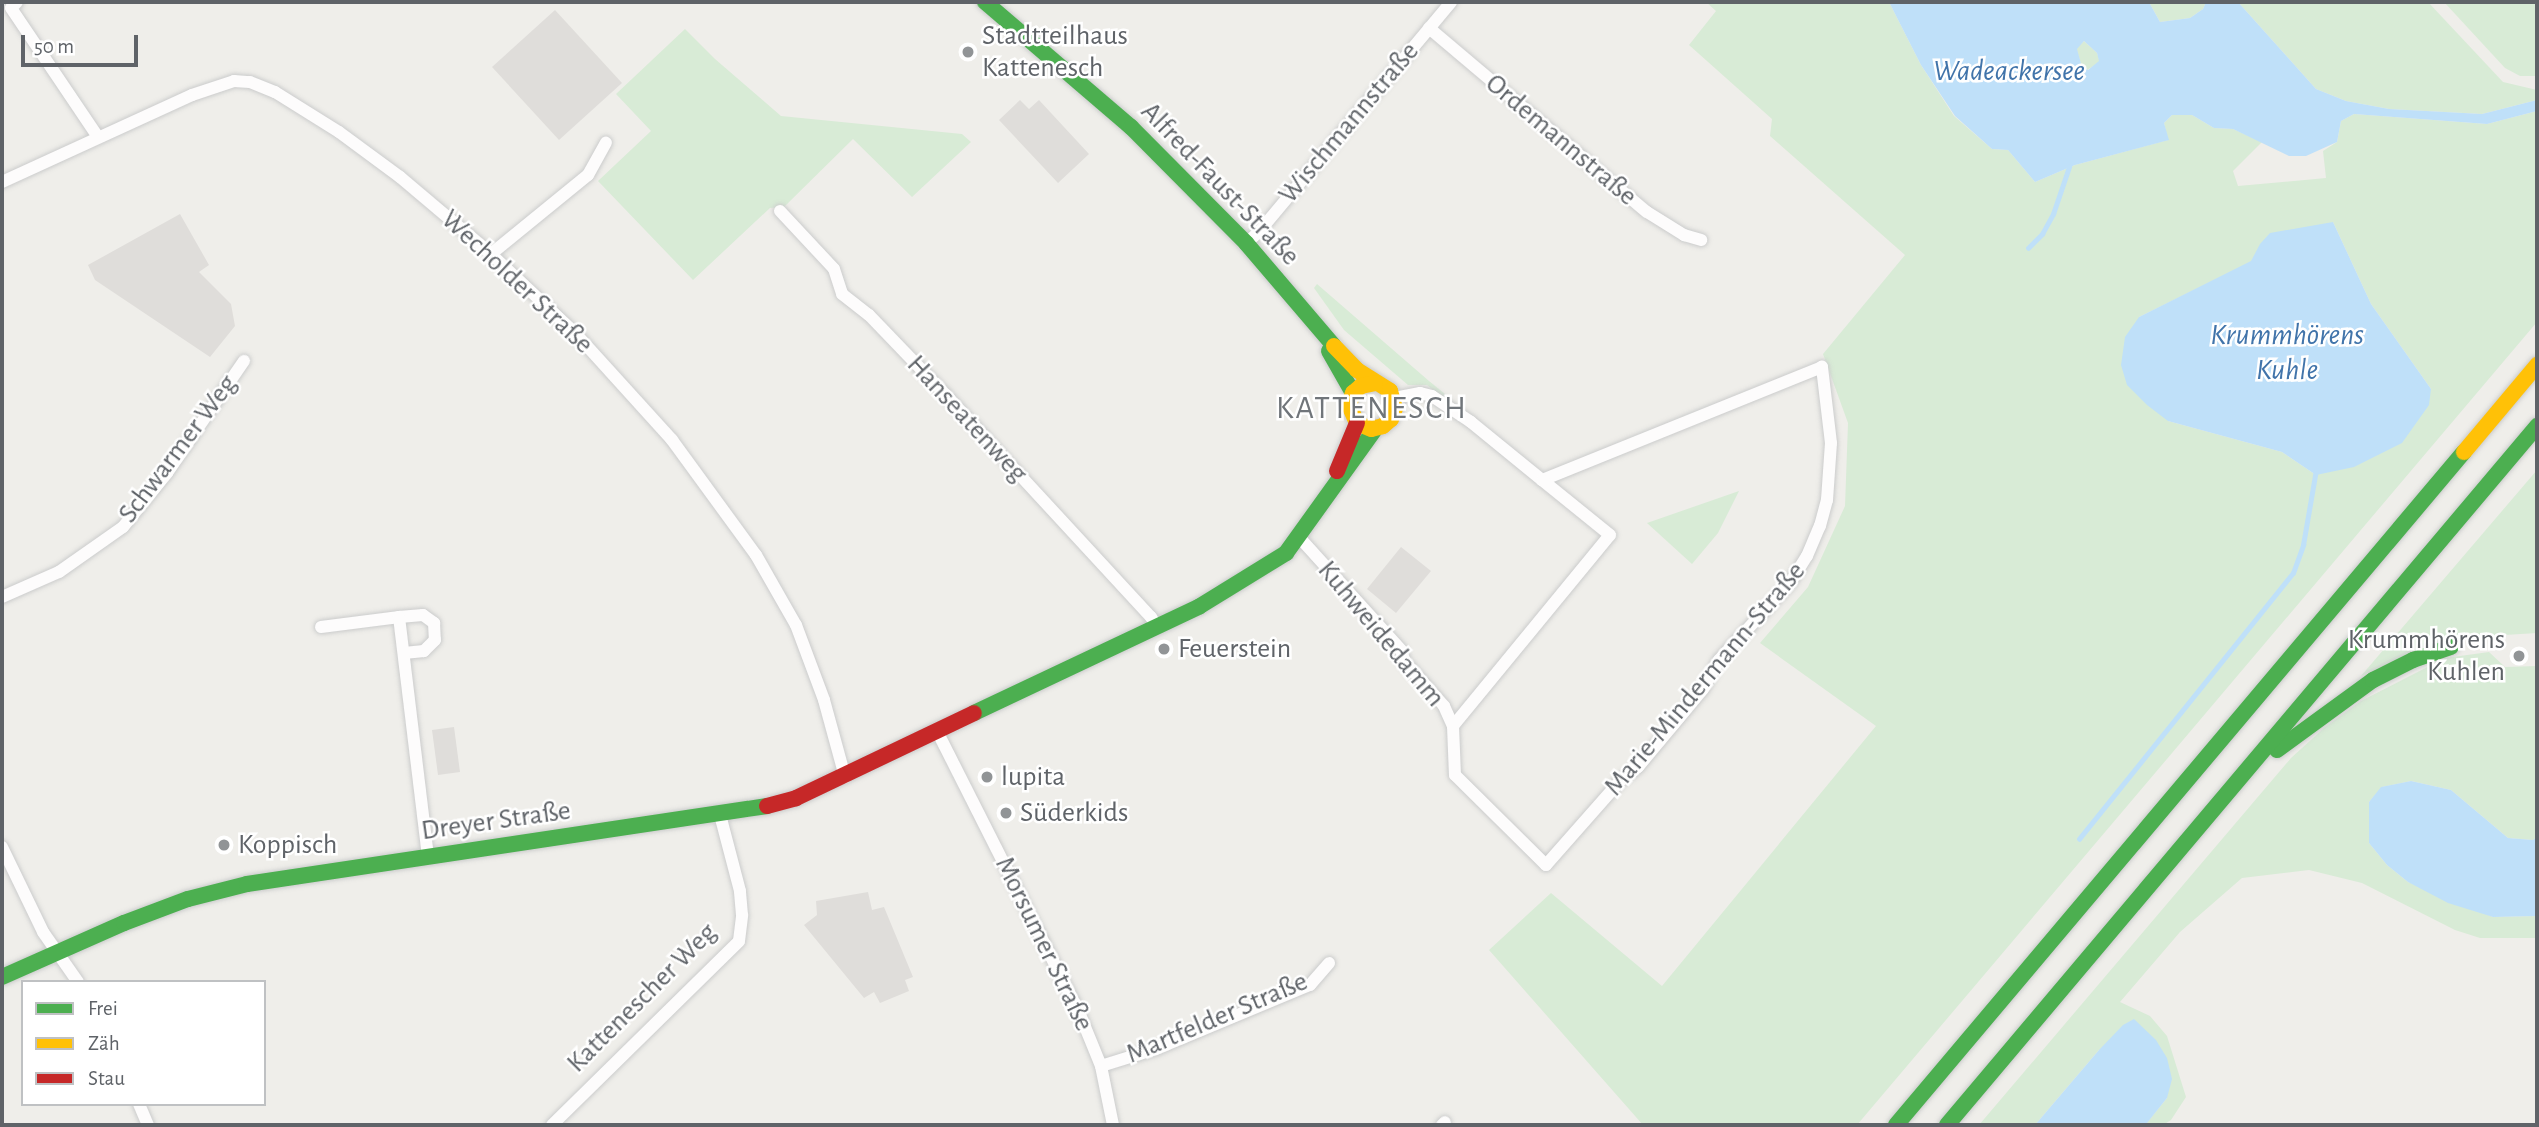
<!DOCTYPE html>
<html>
<head>
<meta charset="utf-8">
<style>
	body { margin:0 }
	#map { position:relative; width:2539px; height:1127px; overflow:hidden; background:#efeeea; font-family:"Alegreya Sans",sans-serif }
	div>[style] { position:absolute }
	[style*='--x'] { left:calc(var(--x)*1px); top:calc(var(--y)*1px); width:calc(var(--w)*1px); rotate:calc(var(--a)*1deg) }
	.industrial>* { inset:0; background:#dfddda }
	.green>* { inset:0; background:#d8ebd6 }
	.water>* { inset:0; background:#bfe0f9 }
	.stream>* { height:4.5px; margin:-2.25px; padding:0 2.25px; transform-origin:2.25px; border-radius:2.25px; background:#bfe0f9 }
	.roads { filter:drop-shadow(0 0 2px #cbcccc) drop-shadow(0 0 2px #cbcccc) }
	.street>* { height:12px; margin:-6px; padding:0 6px; transform-origin:6px; border-radius:6px; background:#fdfcfc }
	.fast>* { height:16px; margin:-8px; padding:0 8px; transform-origin:8px; border-radius:8px; background:#4caf50 }
	.slow>* { height:16px; margin:-8px; padding:0 8px; transform-origin:8px; border-radius:8px; background:#ffc107 }
	.jam>* { height:16px; margin:-8px; padding:0 8px; transform-origin:8px; border-radius:8px; background:#c62828 }
	.dots>* { width:19px; height:19px; translate:-50% -50%; box-sizing:border-box; border:4px solid #fff; border-radius:50% }
	span { translate:-50% -50%; white-space:nowrap; text-align:center; line-height:1.15; -webkit-text-stroke:5px #fff; paint-order:stroke }
	.poi-label { font-size:28px; color:#5f6368 }
	.left { translate:0 -50%; text-align:left }
	.right { translate:-100% -50%; text-align:right }
	.street-label { font-size:28px; color:#5f6368 }
	.water-label { font-size:30px; color:#4174aa; font-style:italic }
	.quarter-label { font-size:32px; color:#70757a; letter-spacing:2px }
	.frame { position:absolute; inset:0; border:4px solid #5f6368; pointer-events:none }
	.legend { position:absolute; left:21px; top:980px; width:245px; height:126px; box-sizing:border-box; background:#fff; border:2px solid #bfc1c3; margin:0; padding:9px 12px; list-style:none; font-size:21px; color:#5f6368 }
	.legend li { display:flex; align-items:center; gap:14px; height:35px }
	.legend b { width:35px; border:2px solid #bfc1c3 }
	.scale { position:absolute; left:21px; top:35px; width:117px; height:32px; box-sizing:border-box; border:4px solid #5f6368; border-top:0; padding-left:9px; font-size:21px; line-height:24px; white-space:nowrap; color:#5f6368; -webkit-text-stroke:5px #fff; paint-order:stroke }
</style>
</head>
<body>
<div id="map">
	<div class="industrial">
		<div style="clip-path:polygon(555px 10px,622px 83px,559px 140px,492px 67px)"></div>
		<div style="clip-path:polygon(1020px 100px,1029px 109px,1039px 100px,1089px 154px,1058px 183px,999px 120px)"></div>
		<div style="clip-path:polygon(180px 214px,209px 265px,199px 272px,231px 304px,235px 326px,210px 357px,95px 280px,88px 265px)"></div>
		<div style="clip-path:polygon(1401px 547px,1431px 571px,1396px 613px,1367px 589px)"></div>
		<div style="clip-path:polygon(454px 727px,460px 772px,438px 775px,432px 730px)"></div>
		<div style="clip-path:polygon(868px 892px,872px 910px,884px 907px,913px 977px,905px 980px,909px 991px,880px 1003px,874px 992px,864px 998px,804px 925px,817px 915px,816px 901px)"></div>
	</div>
	<div class="green">
		<div style="clip-path:polygon(evenodd,1706px 2px,1889px 2px,1921px 65px,1954px 116px,1992px 149px,2008px 150px,2035px 182px,2075px 165px,2168px 140px,2164px 123px,2172px 115px,2192px 115px,2214px 128px,2233px 129px,2262px 142px,2233px 171px,2238px 186px,2326px 178px,2323px 151px,2337px 142px,2341px 121px,2354px 114px,2487px 124px,2537px 111px,2537px 322px,1857px 1125px,1643px 1125px,1489px 950px,1551px 893px,1662px 986px,1876px 726px,1760px 643px,1808px 587px,1845px 506px,1848px 423px,1823px 354px,1905px 255px,1770px 136px,1772px 119px,1689px 45px,1716px 11px,1706px 2px,2333px 222px,2371px 304px,2431px 389px,2316px 475px,2282px 452px,2168px 421px,2139px 317px,2333px 222px)"></div>
		<div style="clip-path:polygon(2149px 2px,2206px 2px,2203px 9px,2190px 18px,2160px 22px)"></div>
		<div style="clip-path:polygon(2238px 2px,2428px 2px,2503px 82px,2537px 90px,2537px 100px,2482px 114px,2389px 109px,2346px 101px,2316px 89px)"></div>
		<div style="clip-path:polygon(2444px 2px,2537px 2px,2537px 76px,2520px 76px,2505px 68px)"></div>
		<div style="clip-path:polygon(685px 29px,715px 59px,781px 116px,962px 134px,971px 142px,912px 197px,853px 139px,784px 207px,770px 208px,693px 280px,598px 181px,651px 131px,616px 94px)"></div>
		<div style="clip-path:polygon(2084px 41px,2097px 53px,2100px 62px,2087px 70px,2082px 67px,2076px 48px)"></div>
		<div style="clip-path:polygon(1317px 284px,1429px 381px,1445px 394px,1442px 397px,1427px 385px,1408px 385px,1344px 330px,1314px 288px)"></div>
		<div style="clip-path:polygon(2537px 470px,2537px 633px,2440px 639px,2361px 676px)"></div>
		<div style="clip-path:polygon(1739px 491px,1718px 533px,1692px 564px,1647px 523px)"></div>
		<div style="clip-path:polygon(2489px 652px,2505px 667px,2537px 666px,2537px 837px,2533px 840px,2508px 838px,2451px 790px,2411px 781px,2382px 787px,2369px 802px,2369px 843px,2387px 865px,2408px 882px,2493px 917px,2537px 916px,2537px 938px,2480px 938px,2455px 930px,2362px 883px,2309px 870px,2242px 878px,2180px 932px,2120px 1002px,2150px 1016px,2167px 1036px,2186px 1097px,2171px 1120px,2163px 1125px,2145px 1125px,2167px 1098px,2099px 1050px,2035px 1125px,1979px 1125px,2291px 758px,2324px 728px,2361px 701px,2445px 658px)"></div>
	</div>
	<div class="water">
		<div style="clip-path:polygon(evenodd,1889px 2px,2149px 2px,2160px 22px,2190px 18px,2203px 9px,2206px 2px,2238px 2px,2316px 89px,2346px 101px,2389px 109px,2482px 114px,2537px 100px,2537px 111px,2487px 124px,2354px 114px,2341px 121px,2337px 142px,2306px 156px,2289px 156px,2233px 129px,2214px 128px,2192px 115px,2172px 115px,2164px 123px,2169px 140px,2075px 165px,2035px 182px,2008px 150px,1992px 149px,1955px 116px,1921px 65px,1889px 2px,2084px 41px,2097px 53px,2099px 61px,2088px 70px,2082px 67px,2077px 49px,2084px 41px)"></div>
		<div style="clip-path:polygon(2333px 222px,2371px 304px,2431px 389px,2429px 405px,2402px 443px,2354px 467px,2316px 475px,2282px 452px,2168px 421px,2147px 405px,2127px 385px,2121px 365px,2125px 337px,2139px 317px,2251px 261px,2260px 244px,2270px 233px)"></div>
		<div style="clip-path:polygon(2411px 781px,2451px 790px,2508px 838px,2533px 840px,2537px 837px,2537px 916px,2493px 917px,2448px 903px,2408px 882px,2387px 865px,2369px 843px,2369px 802px,2381px 787px)"></div>
		<div style="clip-path:polygon(2134px 1019px,2156px 1040px,2167px 1058px,2172px 1079px,2167px 1098px,2147px 1123px,2035px 1125px,2099px 1050px,2123px 1025px)"></div>
	</div>
	<div class="stream">
		<div style="--x:2028;--y:248;--w:20;--a:-45"></div>
		<div style="--x:2042;--y:234;--w:23;--a:-61"></div>
		<div style="--x:2053;--y:214;--w:50;--a:-71.2"></div>
		<div style="--x:2079;--y:839;--w:341;--a:-51.2"></div>
		<div style="--x:2293;--y:573;--w:30;--a:-70"></div>
		<div style="--x:2303;--y:545;--w:76;--a:-80.2"></div>
	</div>
	<div class="roads">
		<div class="street">
			<div style="--x:17;--y:2;--w:8;--a:135"></div>
			<div style="--x:11;--y:8;--w:156;--a:56"></div>
			<div style="--x:1429;--y:28;--w:285;--a:40.2"></div>
			<div style="--x:1647;--y:212;--w:44;--a:31.9"></div>
			<div style="--x:1684;--y:235;--w:18;--a:16"></div>
			<div style="--x:2;--y:182;--w:209;--a:-24.6"></div>
			<div style="--x:192;--y:95;--w:44;--a:-18.4"></div>
			<div style="--x:234;--y:81;--w:16;--a:4"></div>
			<div style="--x:250;--y:82;--w:27;--a:22"></div>
			<div style="--x:275;--y:92;--w:75;--a:32"></div>
			<div style="--x:339;--y:132;--w:76;--a:36.4"></div>
			<div style="--x:400;--y:177;--w:119;--a:40.2"></div>
			<div style="--x:491;--y:254;--w:117;--a:43.3"></div>
			<div style="--x:576;--y:334;--w:143;--a:47.8"></div>
			<div style="--x:672;--y:440;--w:142;--a:53.9"></div>
			<div style="--x:756;--y:555;--w:81;--a:60.3"></div>
			<div style="--x:796;--y:625;--w:80;--a:69.5"></div>
			<div style="--x:824;--y:700;--w:80;--a:74.7"></div>
			<div style="--x:780;--y:211;--w:79;--a:47"></div>
			<div style="--x:834;--y:269;--w:26;--a:72"></div>
			<div style="--x:842;--y:294;--w:34;--a:38"></div>
			<div style="--x:869;--y:315;--w:111;--a:46.1"></div>
			<div style="--x:946;--y:395;--w:302;--a:47.3"></div>
			<div style="--x:1151;--y:617;--w:12;--a:59"></div>
			<div style="--x:1246;--y:243;--w:16;--a:-40"></div>
			<div style="--x:1258;--y:233;--w:301;--a:-50.1"></div>
			<div style="--x:491;--y:254;--w:125;--a:-39.2"></div>
			<div style="--x:588;--y:175;--w:37;--a:-61"></div>
			<div style="--x:1299;--y:537;--w:152;--a:47.9"></div>
			<div style="--x:1401;--y:650;--w:13;--a:72"></div>
			<div style="--x:1405;--y:662;--w:59;--a:48.4"></div>
			<div style="--x:1444;--y:706;--w:22;--a:66"></div>
			<div style="--x:1453;--y:726;--w:49;--a:87.7"></div>
			<div style="--x:1455;--y:775;--w:128;--a:44.7"></div>
			<div style="--x:1546;--y:865;--w:112;--a:-48.6"></div>
			<div style="--x:1620;--y:781;--w:23;--a:-38"></div>
			<div style="--x:1638;--y:767;--w:102;--a:-50.2"></div>
			<div style="--x:1703;--y:689;--w:33;--a:-61"></div>
			<div style="--x:1719;--y:660;--w:105;--a:-47.3"></div>
			<div style="--x:1790;--y:583;--w:32;--a:-58"></div>
			<div style="--x:1807;--y:556;--w:33;--a:-67"></div>
			<div style="--x:1820;--y:526;--w:27;--a:-75"></div>
			<div style="--x:1827;--y:500;--w:57;--a:-86"></div>
			<div style="--x:1831;--y:443;--w:77;--a:-96.8"></div>
			<div style="--x:1822;--y:367;--w:302;--a:158"></div>
			<div style="--x:1542;--y:480;--w:92;--a:-140.8"></div>
			<div style="--x:1471;--y:422;--w:47;--a:-146.3"></div>
			<div style="--x:1432;--y:396;--w:12;--a:-166"></div>
			<div style="--x:1420;--y:393;--w:26;--a:169"></div>
			<div style="--x:2;--y:597;--w:62;--a:-23.7"></div>
			<div style="--x:59;--y:572;--w:78;--a:-35.1"></div>
			<div style="--x:123;--y:527;--w:70;--a:-50.8"></div>
			<div style="--x:167;--y:473;--w:136;--a:-55.5"></div>
			<div style="--x:399;--y:617;--w:24;--a:-5"></div>
			<div style="--x:423;--y:615;--w:14;--a:36"></div>
			<div style="--x:434;--y:623;--w:17;--a:87"></div>
			<div style="--x:435;--y:640;--w:16;--a:135"></div>
			<div style="--x:424;--y:651;--w:20;--a:174"></div>
			<div style="--x:321;--y:627;--w:79;--a:-7.3"></div>
			<div style="--x:399;--y:617;--w:243;--a:83.1"></div>
			<div style="--x:1453;--y:726;--w:247;--a:-50.6"></div>
			<div style="--x:1610;--y:535;--w:87;--a:-141"></div>
			<div style="--x:938;--y:733;--w:313;--a:63.2"></div>
			<div style="--x:1079;--y:1012;--w:58;--a:67.8"></div>
			<div style="--x:1101;--y:1066;--w:60;--a:78.5"></div>
			<div style="--x:2;--y:847;--w:94;--a:64.2"></div>
			<div style="--x:43;--y:932;--w:61;--a:55"></div>
			<div style="--x:1101;--y:1066;--w:58;--a:-17.2"></div>
			<div style="--x:1156;--y:1049;--w:167;--a:-22.6"></div>
			<div style="--x:1310;--y:985;--w:29;--a:-49"></div>
			<div style="--x:139;--y:1104;--w:23;--a:67"></div>
			<div style="--x:552;--y:1125;--w:262;--a:-44.5"></div>
			<div style="--x:739;--y:941;--w:26;--a:-83"></div>
			<div style="--x:742;--y:915;--w:24;--a:-95"></div>
			<div style="--x:740;--y:891;--w:79;--a:-104.7"></div>
			<div style="--x:1442;--y:1125;--w:4;--a:-45"></div>
		</div>
		<div class="fast">
			<div style="--x:985;--y:2;--w:192;--a:40.6"></div>
			<div style="--x:1131;--y:127;--w:163;--a:45.2"></div>
			<div style="--x:1246;--y:243;--w:135;--a:49.5"></div>
			<div style="--x:1329;--y:351;--w:48;--a:60.3"></div>
			<div style="--x:974;--y:713;--w:250;--a:-25.3"></div>
			<div style="--x:1200;--y:606;--w:101;--a:-31.6"></div>
			<div style="--x:1286;--y:553;--w:153;--a:-54.3"></div>
			<div style="--x:2277;--y:750;--w:119;--a:-36.1"></div>
			<div style="--x:2373;--y:680;--w:45;--a:-26.6"></div>
			<div style="--x:2413;--y:660;--w:40;--a:-18.9"></div>
			<div style="--x:2;--y:977;--w:133;--a:-23.9"></div>
			<div style="--x:124;--y:923;--w:68;--a:-20.6"></div>
			<div style="--x:188;--y:899;--w:61;--a:-14.3"></div>
			<div style="--x:247;--y:884;--w:526;--a:-8.53"></div>
			<div style="--x:1896;--y:1125;--w:881;--a:-49.84"></div>
			<div style="--x:1947;--y:1125;--w:915;--a:-49.83"></div>
		</div>
		<div class="slow">
			<div style="--x:1334;--y:346;--w:33;--a:46"></div>
			<div style="--x:1357;--y:370;--w:39;--a:32"></div>
			<div style="--x:1390;--y:391;--w:18;--a:74"></div>
			<div style="--x:1395;--y:408;--w:12;--a:110"></div>
			<div style="--x:1391;--y:419;--w:11;--a:139"></div>
			<div style="--x:1383;--y:426;--w:12;--a:166"></div>
			<div style="--x:1371;--y:429;--w:15;--a:-157"></div>
			<div style="--x:1357;--y:423;--w:20;--a:-114"></div>
			<div style="--x:1349;--y:405;--w:13;--a:-72"></div>
			<div style="--x:1353;--y:393;--w:11;--a:-41"></div>
			<div style="--x:1361;--y:386;--w:14;--a:-12"></div>
			<div style="--x:2464;--y:452;--w:114;--a:-50"></div>
		</div>
		<div class="jam">
			<div style="--x:1337;--y:471;--w:52;--a:-67.4"></div>
			<div style="--x:767;--y:806;--w:30;--a:-15"></div>
			<div style="--x:796;--y:798;--w:197;--a:-25.5"></div>
		</div>
	</div>
	<div class="dots">
		<div style="left:968px;top:52px;background:#919496"></div>
		<div style="left:1164px;top:649px;background:#919496"></div>
		<div style="left:2519px;top:656px;background:#919496"></div>
		<div style="left:987px;top:777px;background:#919496"></div>
		<div style="left:1006px;top:813px;background:#919496"></div>
		<div style="left:224px;top:845px;background:#919496"></div>
	</div>
	<div class="poi-label">
		<span class="left" style="left:982px;top:52px">Stadtteilhaus<br>Kattenesch</span>
		<span class="right" style="left:2505px;top:656px">Krummhörens<br>Kuhlen</span>
		<span class="left" style="left:1178px;top:649px">Feuerstein</span>
		<span class="left" style="left:1001px;top:777px">lupita</span>
		<span class="left" style="left:1020px;top:813px">Süderkids</span>
		<span class="left" style="left:238px;top:845px">Koppisch</span>
	</div>
	<div class="street-label">
		<span style="left:1349px;top:123px;rotate:-50deg">Wischmannstraße</span>
		<span style="left:1561px;top:140px;rotate:40deg">Ordemannstraße</span>
		<span style="left:1220px;top:184px;rotate:46deg">Alfred-Faust-Straße</span>
		<span style="left:517px;top:282px;rotate:43deg">Wecholder Straße</span>
		<span style="left:967px;top:419px;rotate:47deg">Hanseatenweg</span>
		<span style="left:178px;top:449px;rotate:-53deg">Schwarmer Weg</span>
		<span style="left:1381px;top:634px;rotate:50deg">Kuhweidedamm</span>
		<span style="left:1705px;top:679px;rotate:-50deg">Marie-Mindermann-Straße</span>
		<span style="left:496px;top:821px;rotate:-8deg">Dreyer Straße</span>
		<span style="left:1044px;top:944px;rotate:64deg">Morsumer Straße</span>
		<span style="left:642px;top:998px;rotate:-45deg">Kattenescher Weg</span>
		<span style="left:1217px;top:1018px;rotate:-23deg">Martfelder Straße</span>
	</div>
	<div class="water-label">
		<span style="left:2009px;top:71px">Wadeackersee</span>
		<span style="left:2287px;top:352px">Krummhörens<br>Kuhle</span>
	</div>
	<div class="quarter-label">
		<span style="left:1372px;top:408px">KATTENESCH</span>
	</div>
	<div class="frame"></div>
	<ul class="legend">
	<li><b style="height:9px;background:#4caf50"></b>Frei</li>
	<li><b style="height:9px;background:#ffc107"></b>Zäh</li>
	<li><b style="height:9px;background:#c62828"></b>Stau</li>
	</ul>
	<div class="scale">50 m</div>
</div>
</body>
</html>
